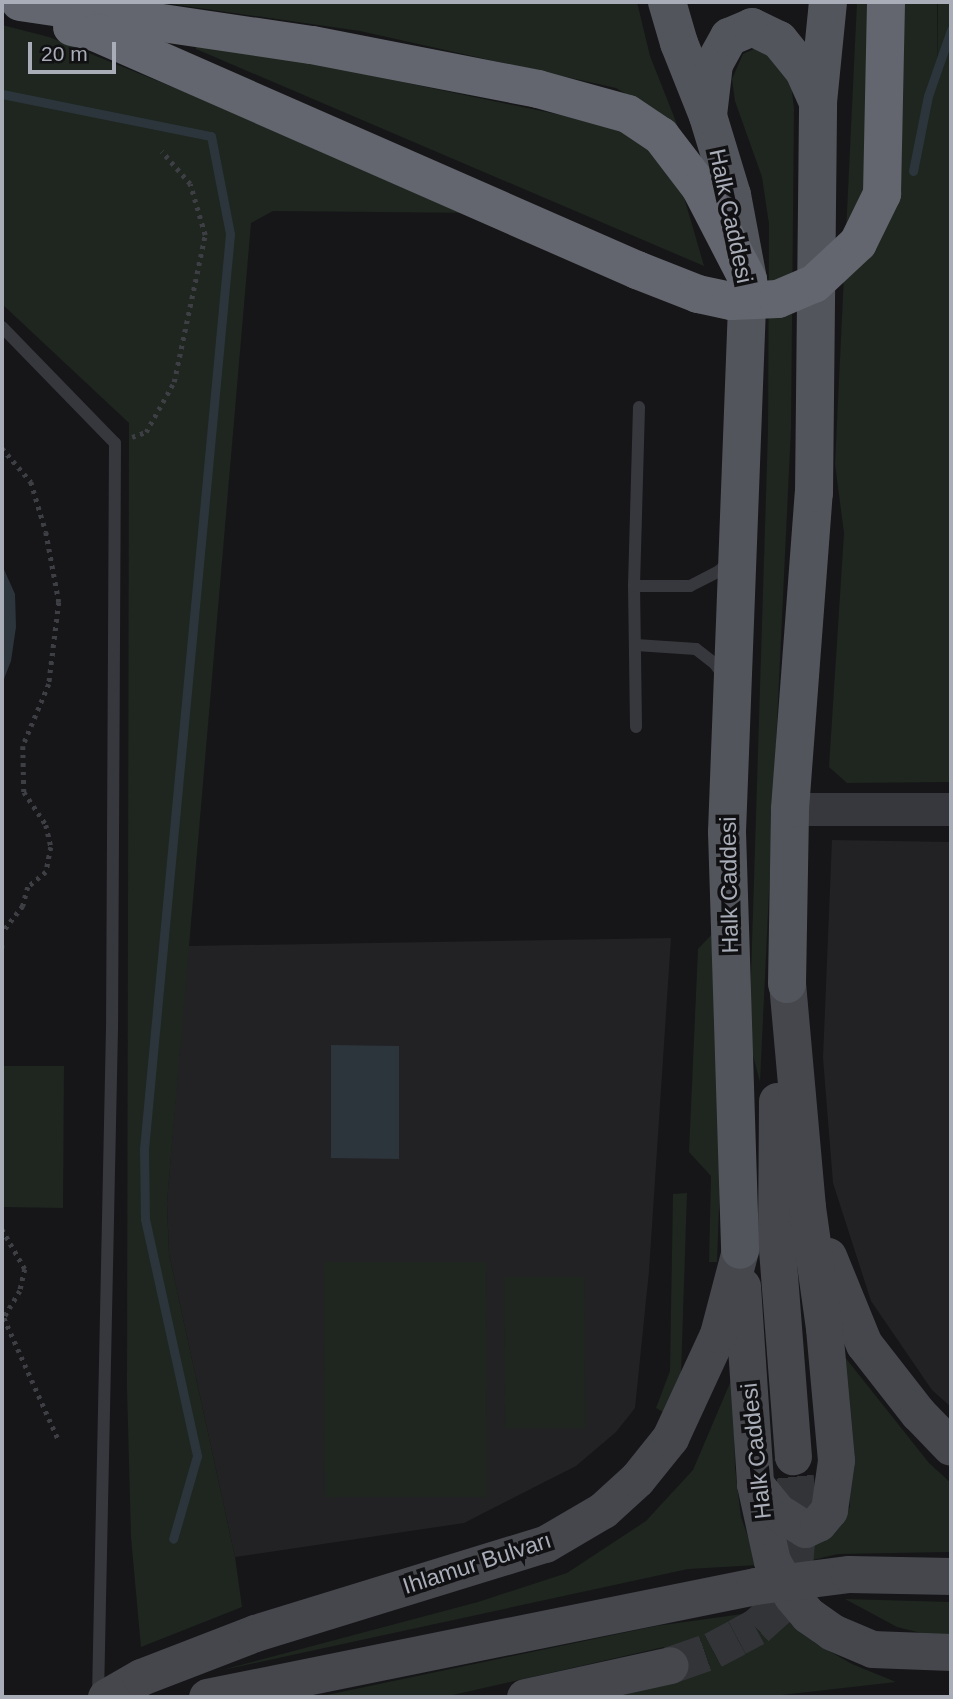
<!DOCTYPE html>
<html>
<head>
<meta charset="utf-8">
<style>
	body { margin:0 }
	#map { position:relative; width:953px; height:1699px; overflow:hidden; background:#161618; font-family:Helvetica,sans-serif }
	div>[style] { position:absolute }
	[style*='--x'] { left:calc(var(--x)*1px); top:calc(var(--y)*1px); width:calc(var(--w)*1px); rotate:calc(var(--a)*1deg) }
	.built>* { inset:0; background:#222225 }
	.green>* { inset:0; background:#1e261f }
	.water>* { inset:0; background:#2c353c }
	.stream>* { height:9px; margin:-4.5px; padding:0 4.5px; transform-origin:4.5px; border-radius:4.5px; background:#2c353c }
	.secondary-tunnel>* { height:37px; margin-top:-18.5px; transform-origin:0; background:repeating-linear-gradient(90deg,#333438 0 37px,transparent 0 55px) }
	.path>* { height:4.5px; margin-top:-2.25px; transform-origin:0; background:repeating-linear-gradient(90deg,#3d3f44 0 3.5px,transparent 0 8.5px) }
	.service>* { height:12px; margin:-6px; padding:0 6px; transform-origin:6px; border-radius:6px; background:#37383d }
	.tertiary>* { height:33px; margin:-16.5px; padding:0 16.5px; transform-origin:16.5px; border-radius:16.5px; background:#37383d }
	.secondary>* { height:37px; margin:-18.5px; padding:0 18.5px; transform-origin:18.5px; border-radius:18.5px; background:#45474d }
	.primary>* { height:38px; margin:-19px; padding:0 19px; transform-origin:19px; border-radius:19px; background:#53555c }
	.motorway>* { height:38px; margin:-19px; padding:0 19px; transform-origin:19px; border-radius:19px; background:#63666e }
	.motorway-bridge>* { height:38px; margin:-19px; padding:0 19px; transform-origin:19px; border-radius:19px; background:#63666e }
	span { translate:-50% -50%; white-space:nowrap; text-align:center; line-height:1.15; -webkit-text-stroke:7px #111113; paint-order:stroke }
	.street-label { font-size:23px; color:#a8adb8 }
	.frame { position:absolute; inset:0; border:4px solid #a8adb8; pointer-events:none }
	.scale { position:absolute; left:28px; top:42px; width:88px; height:32px; box-sizing:border-box; border:4px solid #a8adb8; border-top:0; padding-left:9px; font-size:21px; line-height:24px; white-space:nowrap; color:#a8adb8; -webkit-text-stroke:5px #111113; paint-order:stroke }
</style>
</head>
<body>
<div id="map">
	<div class="built">
		<div style="clip-path:polygon(832px 840px,951px 842px,951px 1407px,932px 1390px,871px 1301px,833px 1183px,823px 1058px)"></div>
		<div style="clip-path:polygon(671px 938px,649px 1271px,635px 1408px,616px 1432px,576px 1466px,464px 1523px,235px 1557px,169px 1254px,167px 1203px,188px 946px)"></div>
	</div>
	<div class="green">
		<div style="clip-path:polygon(157px 2px,637px 2px,650px 56px,684px 142px,642px 103px,616px 88px,360px 31px)"></div>
		<div style="clip-path:polygon(857px 2px,937px 2px,938px 87px,938px 2px,951px 2px,951px 782px,847px 783px,829px 767px,844px 533px,835px 464px)"></div>
		<div style="clip-path:polygon(2px 25px,49px 37px,484px 213px,273px 211px,251px 223px,167px 1203px,169px 1254px,235px 1557px,242px 1607px,141px 1647px,131px 1537px,127px 1388px,129px 423px,2px 304px)"></div>
		<div style="clip-path:polygon(196px 39px,561px 115px,619px 130px,659px 157px,684px 197px,704px 266px,196px 49px)"></div>
		<div style="clip-path:polygon(756px 48px,771px 55px,791px 82px,794px 109px,791px 428px,760px 1082px,749px 1040px,768px 431px,769px 224px,762px 177px,735px 101px,732px 79px,743px 54px)"></div>
		<div style="clip-path:polygon(730px 915px,717px 1262px,709px 1262px,711px 1176px,689px 1152px,698px 949px)"></div>
		<div style="clip-path:polygon(2px 1066px,64px 1066px,63px 1208px,2px 1207px)"></div>
		<div style="clip-path:polygon(687px 1193px,681px 1374px,665px 1413px,656px 1408px,670px 1371px,673px 1194px)"></div>
		<div style="clip-path:polygon(324px 1262px,486px 1262px,487px 1497px,325px 1497px)"></div>
		<div style="clip-path:polygon(504px 1277px,584px 1277px,585px 1428px,505px 1428px)"></div>
		<div style="clip-path:polygon(844px 1356px,929px 1463px,951px 1483px,951px 1552px,838px 1554px,796px 1564px,785px 1528px,827px 1538px,850px 1507px)"></div>
		<div style="clip-path:polygon(733px 1376px,735px 1468px,741px 1517px,758px 1565px,688px 1569px,218px 1671px,478px 1602px,567px 1573px,646px 1521px,693px 1470px)"></div>
		<div style="clip-path:polygon(845px 1599px,951px 1602px,951px 1637px,937px 1637px,897px 1627px)"></div>
		<div style="clip-path:polygon(785px 1608px,815px 1643px,852px 1664px,896px 1682px,764px 1697px,614px 1697px,676px 1682px,664px 1647px,444px 1697px,317px 1697px,656px 1626px)"></div>
	</div>
	<div class="water">
		<div style="clip-path:polygon(2px 565px,15px 594px,16px 627px,11px 661px,2px 684px)"></div>
		<div style="clip-path:polygon(331px 1045px,399px 1046px,399px 1159px,331px 1158px)"></div>
	</div>
	<div class="stream">
		<div style="--x:2;--y:94;--w:213;--a:11.4"></div>
		<div style="--x:211;--y:136;--w:100;--a:79"></div>
		<div style="--x:230;--y:234;--w:919;--a:95.37"></div>
		<div style="--x:144;--y:1149;--w:70;--a:89.2"></div>
		<div style="--x:145;--y:1219;--w:243;--a:77.6"></div>
		<div style="--x:197;--y:1456;--w:86;--a:106.1"></div>
		<div style="--x:913;--y:171;--w:76;--a:-78.7"></div>
		<div style="--x:928;--y:96;--w:70;--a:-70.8"></div>
	</div>
	<div class="secondary-tunnel">
		<div style="--x:670;--y:1665;--w:46;--a:-19.2"></div>
		<div style="--x:713;--y:1650;--w:27;--a:-28"></div>
		<div style="--x:737;--y:1637;--w:21;--a:-28"></div>
		<div style="--x:756;--y:1627;--w:31;--a:-42"></div>
		<div style="--x:779;--y:1606;--w:39;--a:-67"></div>
		<div style="--x:794;--y:1570;--w:57;--a:-85"></div>
		<div style="--x:799;--y:1513;--w:57;--a:-96"></div>
	</div>
	<div class="path">
		<div style="--x:132;--y:437;--w:15;--a:-20"></div>
		<div style="--x:146;--y:432;--w:57;--a:-60.8"></div>
		<div style="--x:174;--y:382;--w:150;--a:-78.1"></div>
		<div style="--x:205;--y:235;--w:53;--a:-106.4"></div>
		<div style="--x:190;--y:184;--w:43;--a:-131.2"></div>
		<div style="--x:2;--y:448;--w:45;--a:49.5"></div>
		<div style="--x:31;--y:482;--w:52;--a:73.3"></div>
		<div style="--x:46;--y:532;--w:71;--a:79.5"></div>
		<div style="--x:59;--y:602;--w:83;--a:97"></div>
		<div style="--x:49;--y:684;--w:67;--a:112.8"></div>
		<div style="--x:23;--y:746;--w:46;--a:88.8"></div>
		<div style="--x:24;--y:792;--w:40;--a:56"></div>
		<div style="--x:46;--y:825;--w:23;--a:77"></div>
		<div style="--x:51;--y:847;--w:25;--a:101"></div>
		<div style="--x:46;--y:872;--w:23;--a:140"></div>
		<div style="--x:28;--y:887;--w:20;--a:105"></div>
		<div style="--x:23;--y:906;--w:34;--a:128"></div>
		<div style="--x:2;--y:945;--w:3;--a:90"></div>
		<div style="--x:2;--y:1229;--w:46;--a:60.1"></div>
		<div style="--x:25;--y:1269;--w:23;--a:103"></div>
		<div style="--x:20;--y:1291;--w:31;--a:121"></div>
		<div style="--x:4;--y:1318;--w:133;--a:65.9"></div>
	</div>
	<div class="service">
		<div style="--x:2;--y:327;--w:162;--a:45.8"></div>
		<div style="--x:115;--y:443;--w:585;--a:90.29"></div>
		<div style="--x:112;--y:1028;--w:667;--a:91.2"></div>
		<div style="--x:634;--y:586;--w:56;--a:0"></div>
		<div style="--x:690;--y:586;--w:31;--a:-27"></div>
		<div style="--x:718;--y:572;--w:16;--a:-43"></div>
		<div style="--x:636;--y:645;--w:60;--a:3.8"></div>
		<div style="--x:696;--y:649;--w:24;--a:38"></div>
		<div style="--x:715;--y:664;--w:14;--a:54"></div>
		<div style="--x:636;--y:727;--w:141;--a:-90.8"></div>
		<div style="--x:634;--y:586;--w:179;--a:-88.4"></div>
	</div>
	<div class="tertiary">
		<div style="--x:790;--y:809;--w:161;--a:0"></div>
	</div>
	<div class="secondary">
		<div style="--x:777;--y:1101;--w:135;--a:90.4"></div>
		<div style="--x:776;--y:1236;--w:221;--a:85.6"></div>
		<div style="--x:828;--y:1256;--w:95;--a:67.8"></div>
		<div style="--x:864;--y:1344;--w:88;--a:52"></div>
		<div style="--x:918;--y:1413;--w:47;--a:45.9"></div>
		<div style="--x:742;--y:1286;--w:198;--a:86.2"></div>
		<div style="--x:755;--y:1484;--w:79;--a:77.6"></div>
		<div style="--x:772;--y:1561;--w:40;--a:60.3"></div>
		<div style="--x:792;--y:1596;--w:25;--a:50"></div>
		<div style="--x:808;--y:1615;--w:29;--a:35"></div>
		<div style="--x:832;--y:1632;--w:43;--a:23"></div>
		<div style="--x:872;--y:1649;--w:79;--a:2.2"></div>
		<div style="--x:755;--y:1484;--w:36;--a:51"></div>
		<div style="--x:778;--y:1512;--w:32;--a:32"></div>
		<div style="--x:805;--y:1529;--w:14;--a:-25"></div>
		<div style="--x:818;--y:1523;--w:17;--a:-50"></div>
		<div style="--x:829;--y:1510;--w:50;--a:-82"></div>
		<div style="--x:836;--y:1460;--w:133;--a:-95.2"></div>
		<div style="--x:824;--y:1328;--w:122;--a:-98"></div>
		<div style="--x:807;--y:1207;--w:224;--a:-95.1"></div>
		<div style="--x:106;--y:1697;--w:40;--a:-29.7"></div>
		<div style="--x:141;--y:1677;--w:122;--a:-21.1"></div>
		<div style="--x:255;--y:1633;--w:303;--a:-17.1"></div>
		<div style="--x:545;--y:1544;--w:67;--a:-30.4"></div>
		<div style="--x:603;--y:1510;--w:46;--a:-42.4"></div>
		<div style="--x:637;--y:1479;--w:53;--a:-51.2"></div>
		<div style="--x:670;--y:1438;--w:115;--a:-65.2"></div>
		<div style="--x:718;--y:1334;--w:87;--a:-75.3"></div>
		<div style="--x:207;--y:1697;--w:559;--a:-11.45"></div>
		<div style="--x:755;--y:1586;--w:95;--a:-7.3"></div>
		<div style="--x:849;--y:1574;--w:102;--a:1.1"></div>
		<div style="--x:525;--y:1697;--w:148;--a:-12.4"></div>
	</div>
	<div class="primary">
		<div style="--x:667;--y:2;--w:43;--a:73.7"></div>
		<div style="--x:679;--y:43;--w:79;--a:68.3"></div>
		<div style="--x:708;--y:116;--w:83;--a:73.1"></div>
		<div style="--x:732;--y:195;--w:86;--a:79.3"></div>
		<div style="--x:748;--y:280;--w:552;--a:92.18"></div>
		<div style="--x:727;--y:832;--w:418;--a:88.2"></div>
		<div style="--x:708;--y:115;--w:51;--a:-83.3"></div>
		<div style="--x:714;--y:64;--w:31;--a:-61"></div>
		<div style="--x:729;--y:37;--w:25;--a:-23"></div>
		<div style="--x:752;--y:27;--w:30;--a:26"></div>
		<div style="--x:779;--y:40;--w:40;--a:51"></div>
		<div style="--x:804;--y:71;--w:34;--a:66"></div>
		<div style="--x:787;--y:984;--w:175;--a:-89"></div>
		<div style="--x:790;--y:809;--w:317;--a:-85.7"></div>
		<div style="--x:814;--y:493;--w:391;--a:-89.4"></div>
		<div style="--x:818;--y:102;--w:100;--a:-84.3"></div>
	</div>
	<div class="motorway">
		<div style="--x:20;--y:2;--w:295;--a:8.4"></div>
		<div style="--x:312;--y:45;--w:230;--a:11"></div>
		<div style="--x:538;--y:89;--w:93;--a:15.5"></div>
		<div style="--x:628;--y:114;--w:40;--a:34"></div>
		<div style="--x:661;--y:136;--w:64;--a:52.6"></div>
		<div style="--x:700;--y:187;--w:105;--a:62.7"></div>
		<div style="--x:72;--y:27;--w:26;--a:13"></div>
		<div style="--x:97;--y:33;--w:590;--a:23.7"></div>
	</div>
	<div class="motorway-bridge">
		<div style="--x:637;--y:270;--w:66;--a:21.5"></div>
		<div style="--x:698;--y:294;--w:34;--a:12"></div>
		<div style="--x:731;--y:301;--w:47;--a:-2.4"></div>
		<div style="--x:778;--y:299;--w:39;--a:-23"></div>
		<div style="--x:814;--y:284;--w:60;--a:-43"></div>
		<div style="--x:858;--y:243;--w:55;--a:-63.9"></div>
		<div style="--x:882;--y:194;--w:192;--a:-88.8"></div>
	</div>
	<div class="street-label">
		<span style="left:731px;top:216px;rotate:78deg">Halk Caddesi</span>
		<span style="left:729px;top:885px;rotate:-91deg">Halk Caddesi</span>
		<span style="left:756px;top:1451px;rotate:-96deg">Halk Caddesi</span>
		<span style="left:477px;top:1563px;rotate:-18deg">Ihlamur Bulvarı</span>
	</div>
	<div class="frame"></div>
	<div class="scale">20 m</div>
</div>
</body>
</html>
